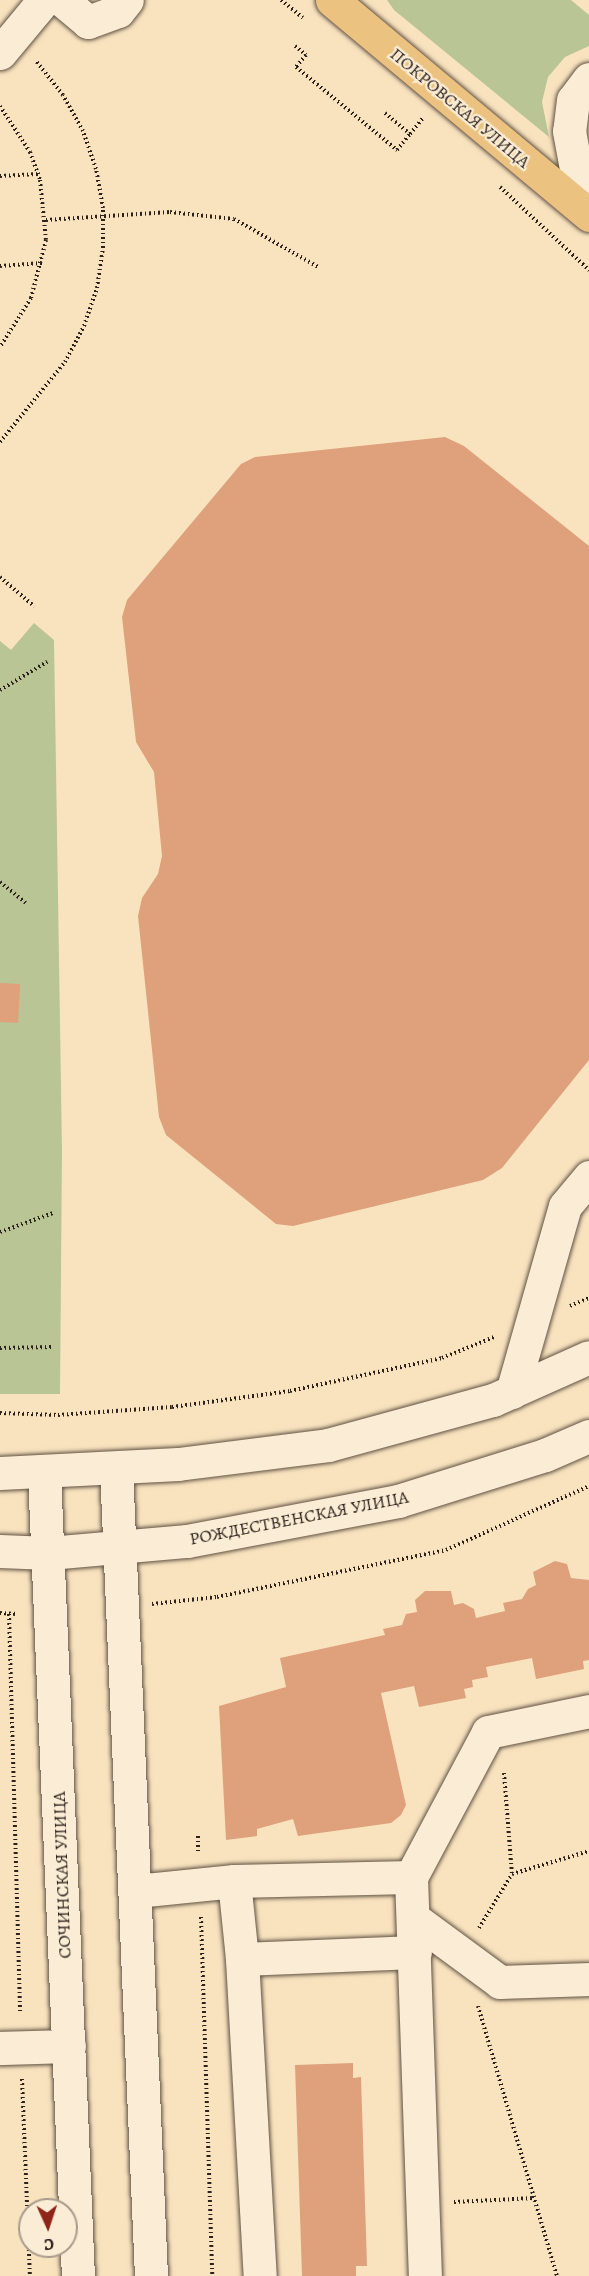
<!DOCTYPE html>
<html>
<head>
<meta charset="utf-8">
<style>
	body { margin:0 }
	#map { position:relative; width:589px; height:2276px; overflow:hidden; background:#f9e3bf; font-family:Alegreya,serif }
	div>[style] { position:absolute }
	[style*='--x'] { left:calc(var(--x)*1px); top:calc(var(--y)*1px); width:calc(var(--w)*1px); rotate:calc(var(--a)*1deg) }
	.green>* { inset:0; background:#b9c595 }
	.building>* { inset:0; background:#dea17c }
	.path>* { height:4px; margin-top:-2px; transform-origin:0; background:repeating-linear-gradient(90deg,#2d211b 0 1.5px,transparent 0 4.5px) }
	.roads { filter:drop-shadow(0 0 2px #605244) drop-shadow(0 0 2px #605244) }
	.minor>* { height:33px; margin:-16.5px; padding:0 16.5px; transform-origin:16.5px; border-radius:16.5px; background:#fbedd5 }
	.major>* { height:33px; margin:-16.5px; padding:0 16.5px; transform-origin:16.5px; border-radius:16.5px; background:#ecc280 }
	span { translate:-50% -50%; white-space:nowrap; text-align:center; line-height:1.15; -webkit-text-stroke:4.5px #fbedd5; paint-order:stroke }
	.street-label { font-size:18px; color:#2d211b }
	.north { position:absolute; left:18px; top:2198px; width:60px; height:60px; box-sizing:border-box; background:#fbedd5; border:2px solid #a99b8b; border-radius:50%; rotate:177deg; font-size:16px; font-weight:700; line-height:24px; text-align:center; color:#2d211b }
	.north::after { content:''; display:block; margin:auto; width:21px; height:27px; background:#8f2418; clip-path:polygon(50% 0,100% 100%,50% 72%,0 100%) }
</style>
</head>
<body>
<div id="map">
	<div class="green">
		<div style="clip-path:polygon(387px 0,571px 0,589px 15px,589px 46px,565px 57px,548px 77px,542px 102px,549px 137px,394px 10px)"></div>
		<div style="clip-path:polygon(34px 623px,54px 640px,62px 1151px,60px 1394px,0 1394px,0 641px,11px 650px)"></div>
	</div>
	<div class="building">
		<div style="clip-path:polygon(445px 437px,464px 446px,589px 546px,589px 1060px,502px 1168px,483px 1180px,293px 1226px,276px 1224px,166px 1135px,159px 1117px,138px 916px,142px 898px,158px 874px,162px 856px,154px 772px,136px 742px,122px 617px,127px 600px,241px 464px,255px 457px)"></div>
		<div style="clip-path:polygon(0 983px,20px 984px,18px 1023px,0 1022px)"></div>
		<div style="clip-path:polygon(555px 1561px,567px 1564px,571px 1578px,589px 1580px,589px 1660px,583px 1661px,584px 1669px,536px 1679px,532px 1658px,486px 1667px,488px 1677px,472px 1680px,473px 1687px,464px 1689px,466px 1698px,419px 1707px,414px 1686px,381px 1693px,406px 1805px,401px 1815px,391px 1823px,298px 1836px,293px 1819px,257px 1829px,257px 1836px,226px 1840px,219px 1706px,286px 1687px,280px 1658px,385px 1635px,383px 1629px,402px 1625px,406px 1614px,417px 1612px,415px 1600px,425px 1591px,451px 1591px,454px 1605px,463px 1603px,474px 1609px,476px 1618px,505px 1611px,503px 1603px,522px 1599px,528px 1589px,536px 1585px,533px 1572px)"></div>
		<div style="clip-path:polygon(353px 2063px,353px 2078px,361px 2077px,367px 2266px,356px 2266px,356px 2276px,302px 2276px,295px 2065px)"></div>
	</div>
	<div class="path">
		<div style="--x:281;--y:0;--w:28;--a:39"></div>
		<div style="--x:295;--y:46;--w:14;--a:39"></div>
		<div style="--x:306;--y:55;--w:16;--a:130"></div>
		<div style="--x:296;--y:67;--w:131;--a:39.4"></div>
		<div style="--x:397;--y:150;--w:21;--a:-51"></div>
		<div style="--x:0;--y:106;--w:55;--a:56.9"></div>
		<div style="--x:30;--y:152;--w:30;--a:70"></div>
		<div style="--x:40;--y:180;--w:60;--a:84.3"></div>
		<div style="--x:46;--y:240;--w:60;--a:104.5"></div>
		<div style="--x:31;--y:298;--w:58;--a:122.3"></div>
		<div style="--x:385;--y:113;--w:33;--a:40"></div>
		<div style="--x:410;--y:134;--w:21;--a:-51"></div>
		<div style="--x:0;--y:176;--w:38;--a:-3"></div>
		<div style="--x:500;--y:187;--w:122;--a:43"></div>
		<div style="--x:46;--y:220;--w:124;--a:-3.7"></div>
		<div style="--x:170;--y:212;--w:64;--a:6.2"></div>
		<div style="--x:234;--y:219;--w:97;--a:29.7"></div>
		<div style="--x:0;--y:266;--w:42;--a:-4.1"></div>
		<div style="--x:0;--y:442;--w:103;--a:-50.9"></div>
		<div style="--x:65;--y:362;--w:41;--a:-62.2"></div>
		<div style="--x:84;--y:326;--w:40;--a:-71.1"></div>
		<div style="--x:97;--y:288;--w:40;--a:-81.5"></div>
		<div style="--x:103;--y:248;--w:40;--a:-90"></div>
		<div style="--x:103;--y:208;--w:40;--a:-100"></div>
		<div style="--x:96;--y:169;--w:40;--a:-108.9"></div>
		<div style="--x:83;--y:131;--w:41;--a:-119.1"></div>
		<div style="--x:63;--y:95;--w:43;--a:-128.5"></div>
		<div style="--x:0;--y:577;--w:45;--a:40.5"></div>
		<div style="--x:0;--y:690;--w:55;--a:-30.8"></div>
		<div style="--x:0;--y:882;--w:33;--a:39"></div>
		<div style="--x:0;--y:1232;--w:56;--a:-19.7"></div>
		<div style="--x:570;--y:1306;--w:21;--a:-23"></div>
		<div style="--x:0;--y:1348;--w:52;--a:-1.1"></div>
		<div style="--x:0;--y:1413;--w:58;--a:2"></div>
		<div style="--x:58;--y:1415;--w:114;--a:-4"></div>
		<div style="--x:172;--y:1407;--w:119;--a:-7.7"></div>
		<div style="--x:290;--y:1391;--w:156;--a:-12.2"></div>
		<div style="--x:442;--y:1358;--w:56;--a:-22"></div>
		<div style="--x:152;--y:1604;--w:65;--a:-6.1"></div>
		<div style="--x:217;--y:1597;--w:234;--a:-11.6"></div>
		<div style="--x:446;--y:1550;--w:157;--a:-24.1"></div>
		<div style="--x:0;--y:1613;--w:17;--a:3"></div>
		<div style="--x:9;--y:1614;--w:400;--a:88.4"></div>
		<div style="--x:504;--y:1773;--w:101;--a:85.5"></div>
		<div style="--x:198;--y:1836;--w:16;--a:90"></div>
		<div style="--x:201;--y:1917;--w:359;--a:88.2"></div>
		<div style="--x:479;--y:1928;--w:63;--a:-58.6"></div>
		<div style="--x:512;--y:1874;--w:80;--a:-16.6"></div>
		<div style="--x:478;--y:2006;--w:281;--a:73.7"></div>
		<div style="--x:22;--y:2079;--w:197;--a:87.7"></div>
		<div style="--x:454;--y:2202;--w:80;--a:-2.9"></div>
	</div>
	<div class="roads">
		<div class="minor">
			<div style="--x:62;--y:0;--w:34;--a:40"></div>
			<div style="--x:88;--y:22;--w:32;--a:-20"></div>
			<div style="--x:118;--y:11;--w:14;--a:-51"></div>
			<div style="--x:0;--y:53;--w:69;--a:-50.3"></div>
			<div style="--x:589;--y:79;--w:26;--a:127"></div>
			<div style="--x:573;--y:100;--w:31;--a:97"></div>
			<div style="--x:569;--y:131;--w:44;--a:79.5"></div>
			<div style="--x:577;--y:174;--w:30;--a:67"></div>
			<div style="--x:512;--y:1392;--w:193;--a:-74.1"></div>
			<div style="--x:565;--y:1206;--w:38;--a:-50"></div>
			<div style="--x:116;--y:1468;--w:809;--a:87.52"></div>
			<div style="--x:0;--y:1473;--w:178;--a:-2.9"></div>
			<div style="--x:178;--y:1464;--w:151;--a:-7.2"></div>
			<div style="--x:328;--y:1445;--w:171;--a:-15.3"></div>
			<div style="--x:493;--y:1400;--w:105;--a:-24.1"></div>
			<div style="--x:44;--y:1473;--w:804;--a:87.58"></div>
			<div style="--x:0;--y:1551;--w:49;--a:2.3"></div>
			<div style="--x:49;--y:1553;--w:139;--a:-5"></div>
			<div style="--x:187;--y:1541;--w:215;--a:-10.7"></div>
			<div style="--x:398;--y:1501;--w:154;--a:-17.4"></div>
			<div style="--x:545;--y:1455;--w:48;--a:-23.4"></div>
			<div style="--x:411;--y:1877;--w:399;--a:88"></div>
			<div style="--x:234;--y:1881;--w:78;--a:84.1"></div>
			<div style="--x:242;--y:1959;--w:173;--a:-2.3"></div>
			<div style="--x:136;--y:1891;--w:99;--a:-5.8"></div>
			<div style="--x:234;--y:1881;--w:177;--a:-1.3"></div>
			<div style="--x:411;--y:1877;--w:164;--a:-62"></div>
			<div style="--x:488;--y:1732;--w:103;--a:-11.7"></div>
			<div style="--x:413;--y:1918;--w:108;--a:36.3"></div>
			<div style="--x:500;--y:1982;--w:89;--a:-1.9"></div>
			<div style="--x:242;--y:1959;--w:318;--a:86.8"></div>
			<div style="--x:0;--y:2048;--w:69;--a:-1.7"></div>
		</div>
		<div class="major">
			<div style="--x:332;--y:0;--w:335;--a:39.9"></div>
		</div>
	</div>
	<div class="street-label">
		<span style="left:460px;top:108px;rotate:40deg">ПОКРОВСКАЯ УЛИЦА</span>
		<span style="left:299px;top:1518px;rotate:-11deg">РОЖДЕСТВЕНСКАЯ УЛИЦА</span>
		<span style="left:62px;top:1875px;rotate:-92deg">СОЧИНСКАЯ УЛИЦА</span>
	</div>
	<div class="north">С</div>
</div>
</body>
</html>
